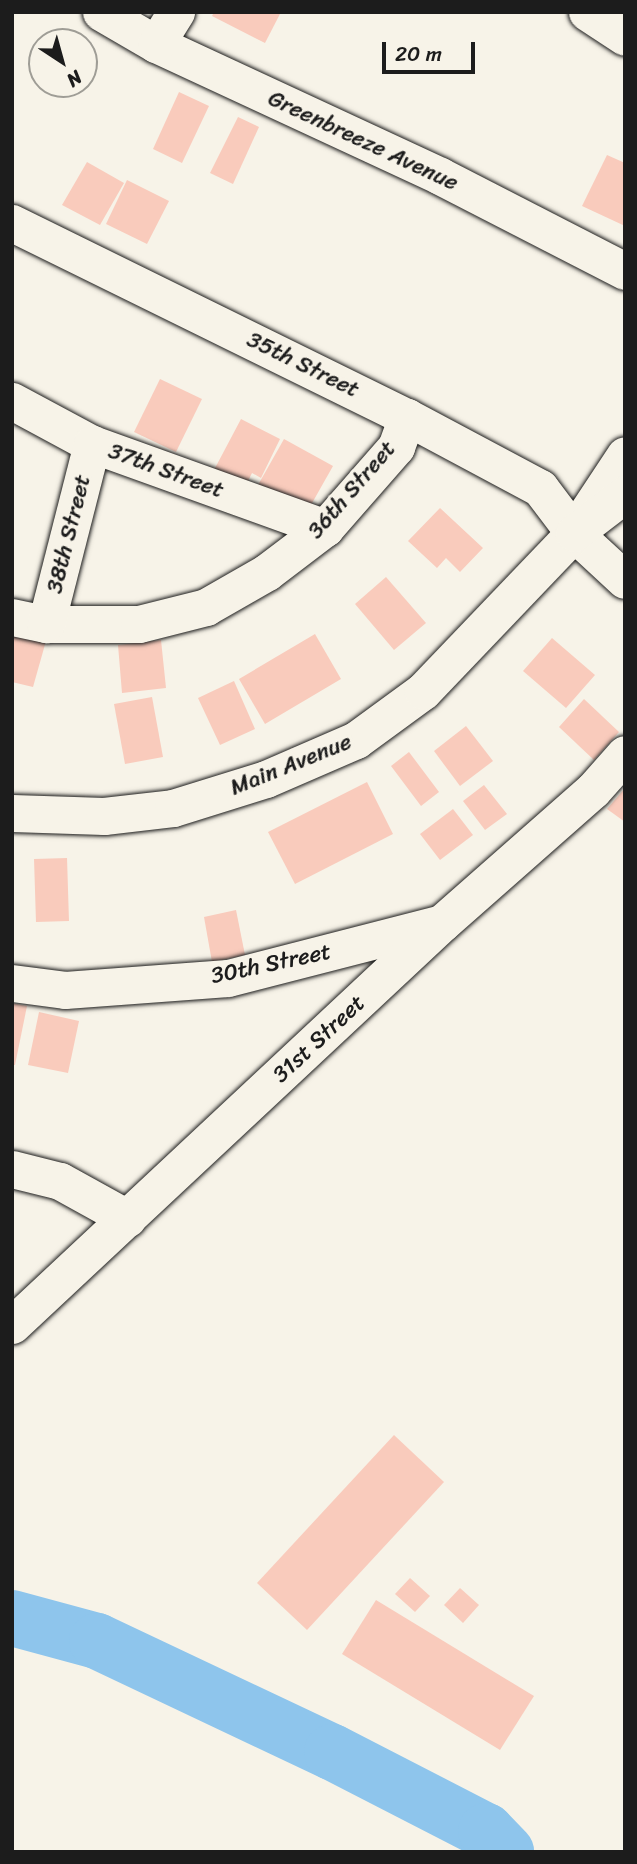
<!DOCTYPE html>
<html>
<head>
<meta charset="utf-8">
<style>
	body { margin:0 }
	#map { position:relative; width:637px; height:1864px; overflow:hidden; background:#f7f3e8; font-family:Sriracha,sans-serif }
	div>[style] { position:absolute }
	[style*='--x'] { left:calc(var(--x)*1px); top:calc(var(--y)*1px); width:calc(var(--w)*1px); rotate:calc(var(--a)*1deg) }
	.river>* { height:56px; margin:-28px; padding:0 28px; transform-origin:28px; border-radius:28px; background:#8ec5ec }
	.building>* { inset:0; background:#f9cbbc }
	.roads { filter:drop-shadow(0 0 2px #1c1c1c) drop-shadow(0 0 2px #1c1c1c) }
	.street>* { height:37px; margin:-18.5px; padding:0 18.5px; transform-origin:18.5px; border-radius:18.5px; background:#f7f3e8 }
	span { translate:-50% -50%; white-space:nowrap; text-align:center; line-height:1.15; -webkit-text-stroke:6px #f7f3e8; paint-order:stroke }
	.street-label { font-size:23px; color:#1c1c1c }
	.frame { position:absolute; inset:0; border:14px solid #1c1c1c; pointer-events:none }
	.north { position:absolute; left:28px; top:28px; width:70px; height:70px; box-sizing:border-box; background:#f7f3e8; border:2px solid #9f9d96; border-radius:50%; rotate:144deg; font-size:19px; font-weight:700; line-height:28px; text-align:center; color:#1c1c1c }
	.north::after { content:''; display:block; margin:auto; width:24px; height:32px; background:#1c1c1c; clip-path:polygon(50% 0,100% 100%,50% 72%,0 100%) }
	.scale { position:absolute; left:382px; top:42px; width:93px; height:32px; box-sizing:border-box; border:4px solid #1c1c1c; border-top:0; padding-left:9px; font-size:21px; line-height:24px; white-space:nowrap; color:#1c1c1c; -webkit-text-stroke:5px #f7f3e8; paint-order:stroke }
</style>
</head>
<body>
<div id="map">
	<div class="river">
		<div style="--x:12;--y:1618;--w:88;--a:15.1"></div>
		<div style="--x:97;--y:1641;--w:260;--a:25.3"></div>
		<div style="--x:332;--y:1752;--w:173;--a:27.2"></div>
		<div style="--x:486;--y:1831;--w:29;--a:46"></div>
	</div>
	<div class="building">
		<div style="clip-path:polygon(214px 12px,281px 12px,265px 43px,212px 16px)"></div>
		<div style="clip-path:polygon(179px 92px,209px 106px,182px 163px,153px 149px)"></div>
		<div style="clip-path:polygon(238px 117px,259px 127px,233px 184px,210px 173px)"></div>
		<div style="clip-path:polygon(607px 155px,625px 163px,625px 226px,582px 206px)"></div>
		<div style="clip-path:polygon(87px 162px,124px 183px,100px 225px,62px 205px)"></div>
		<div style="clip-path:polygon(127px 180px,169px 201px,147px 244px,106px 224px)"></div>
		<div style="clip-path:polygon(160px 379px,202px 399px,176px 452px,134px 432px)"></div>
		<div style="clip-path:polygon(241px 419px,280px 439px,261px 478px,252px 473px,245px 487px,214px 470px)"></div>
		<div style="clip-path:polygon(284px 439px,333px 466px,307px 512px,258px 485px)"></div>
		<div style="clip-path:polygon(440px 508px,483px 548px,460px 572px,446px 558px,437px 568px,408px 541px)"></div>
		<div style="clip-path:polygon(386px 577px,426px 623px,394px 650px,355px 604px)"></div>
		<div style="clip-path:polygon(12px 633px,46px 641px,33px 687px,12px 682px)"></div>
		<div style="clip-path:polygon(315px 634px,341px 679px,265px 724px,239px 679px)"></div>
		<div style="clip-path:polygon(552px 638px,595px 675px,566px 708px,523px 671px)"></div>
		<div style="clip-path:polygon(161px 640px,166px 688px,122px 693px,118px 645px)"></div>
		<div style="clip-path:polygon(234px 681px,255px 729px,220px 745px,198px 698px)"></div>
		<div style="clip-path:polygon(152px 697px,163px 757px,125px 764px,114px 704px)"></div>
		<div style="clip-path:polygon(584px 699px,619px 732px,594px 760px,559px 727px)"></div>
		<div style="clip-path:polygon(466px 726px,493px 761px,460px 786px,434px 751px)"></div>
		<div style="clip-path:polygon(409px 752px,439px 792px,421px 806px,391px 766px)"></div>
		<div style="clip-path:polygon(367px 782px,393px 834px,295px 884px,268px 832px)"></div>
		<div style="clip-path:polygon(484px 785px,507px 814px,485px 830px,463px 801px)"></div>
		<div style="clip-path:polygon(625px 788px,625px 822px,607px 809px)"></div>
		<div style="clip-path:polygon(453px 809px,473px 835px,440px 860px,420px 834px)"></div>
		<div style="clip-path:polygon(67px 858px,69px 921px,36px 922px,34px 859px)"></div>
		<div style="clip-path:polygon(236px 910px,245px 955px,212px 962px,204px 917px)"></div>
		<div style="clip-path:polygon(12px 1003px,27px 1006px,15px 1065px,12px 1065px)"></div>
		<div style="clip-path:polygon(39px 1012px,79px 1021px,68px 1073px,28px 1065px)"></div>
		<div style="clip-path:polygon(394px 1435px,444px 1482px,307px 1630px,257px 1583px)"></div>
		<div style="clip-path:polygon(410px 1578px,430px 1596px,415px 1612px,395px 1594px)"></div>
		<div style="clip-path:polygon(460px 1588px,479px 1605px,463px 1623px,444px 1605px)"></div>
		<div style="clip-path:polygon(376px 1600px,534px 1696px,500px 1750px,342px 1654px)"></div>
	</div>
	<div class="roads">
		<div class="street">
			<div style="--x:101;--y:12;--w:64;--a:30.2"></div>
			<div style="--x:156;--y:44;--w:313;--a:24.9"></div>
			<div style="--x:440;--y:176;--w:208;--a:27.2"></div>
			<div style="--x:587;--y:12;--w:45;--a:33.3"></div>
			<div style="--x:156;--y:44;--w:38;--a:-58"></div>
			<div style="--x:12;--y:223;--w:440;--a:26.2"></div>
			<div style="--x:407;--y:417;--w:151;--a:28.1"></div>
			<div style="--x:540;--y:488;--w:56;--a:52.9"></div>
			<div style="--x:574;--y:533;--w:69;--a:42.7"></div>
			<div style="--x:12;--y:401;--w:91;--a:28.3"></div>
			<div style="--x:92;--y:444;--w:248;--a:19.8"></div>
			<div style="--x:584;--y:517;--w:74;--a:-56.5"></div>
			<div style="--x:12;--y:617;--w:35;--a:12"></div>
			<div style="--x:46;--y:624;--w:93;--a:0"></div>
			<div style="--x:139;--y:624;--w:69;--a:-14.2"></div>
			<div style="--x:206;--y:607;--w:70;--a:-29.8"></div>
			<div style="--x:267;--y:572;--w:73;--a:-37.2"></div>
			<div style="--x:325;--y:528;--w:108;--a:-48.8"></div>
			<div style="--x:396;--y:447;--w:32;--a:-70"></div>
			<div style="--x:46;--y:624;--w:186;--a:-75.7"></div>
			<div style="--x:12;--y:813;--w:92;--a:1.9"></div>
			<div style="--x:104;--y:816;--w:69;--a:-6.6"></div>
			<div style="--x:173;--y:808;--w:97;--a:-17.3"></div>
			<div style="--x:266;--y:779;--w:98;--a:-23.4"></div>
			<div style="--x:356;--y:740;--w:83;--a:-36.2"></div>
			<div style="--x:423;--y:691;--w:219;--a:-46.3"></div>
			<div style="--x:574;--y:533;--w:64;--a:-37.4"></div>
			<div style="--x:12;--y:983;--w:53;--a:7.5"></div>
			<div style="--x:65;--y:990;--w:163;--a:-4.2"></div>
			<div style="--x:228;--y:978;--w:217;--a:-14.4"></div>
			<div style="--x:12;--y:1169;--w:49;--a:14"></div>
			<div style="--x:60;--y:1181;--w:77;--a:28.9"></div>
			<div style="--x:12;--y:1325;--w:589;--a:-43.07"></div>
			<div style="--x:442;--y:923;--w:201;--a:-41.4"></div>
			<div style="--x:593;--y:790;--w:48;--a:-48.4"></div>
		</div>
	</div>
	<div class="street-label">
		<span style="left:363px;top:141px;rotate:25deg">Greenbreeze Avenue</span>
		<span style="left:303px;top:365px;rotate:26deg">35th Street</span>
		<span style="left:166px;top:471px;rotate:20deg">37th Street</span>
		<span style="left:352px;top:490px;rotate:-49deg">36th Street</span>
		<span style="left:69px;top:534px;rotate:-76deg">38th Street</span>
		<span style="left:291px;top:765px;rotate:-22deg">Main Avenue</span>
		<span style="left:271px;top:964px;rotate:-12deg">30th Street</span>
		<span style="left:319px;top:1039px;rotate:-43deg">31st Street</span>
	</div>
	<div class="frame"></div>
	<div class="north">N</div>
	<div class="scale">20 m</div>
</div>
</body>
</html>
